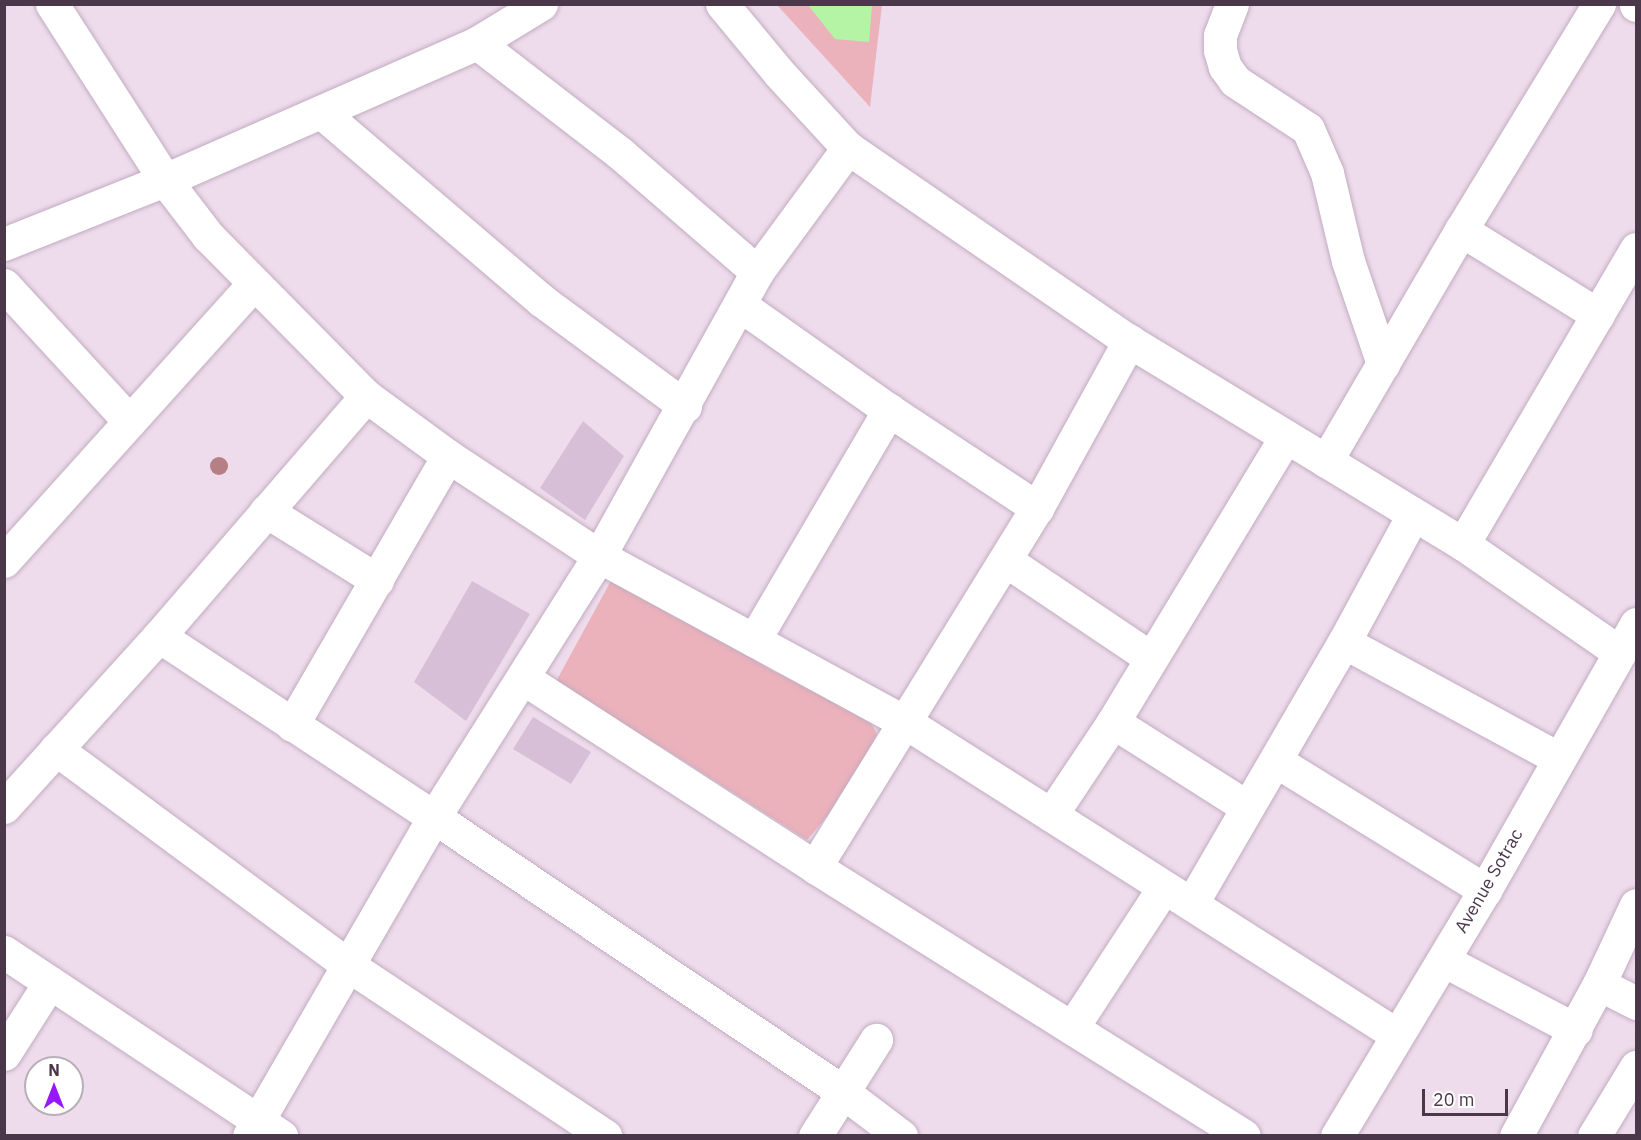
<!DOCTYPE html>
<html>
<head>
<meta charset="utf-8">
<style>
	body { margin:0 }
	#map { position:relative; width:1641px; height:1140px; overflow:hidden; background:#f6eaf5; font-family:"IBM Plex Sans",sans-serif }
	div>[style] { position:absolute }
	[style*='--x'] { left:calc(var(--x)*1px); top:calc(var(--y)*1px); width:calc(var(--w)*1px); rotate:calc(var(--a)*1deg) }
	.residential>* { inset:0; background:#eedcec }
	.green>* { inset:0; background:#ebb2bb }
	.water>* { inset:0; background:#b5f4a5 }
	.building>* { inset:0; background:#d8bfd8 }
	.roads { filter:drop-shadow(0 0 2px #c2acc1) drop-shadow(0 0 2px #c2acc1) }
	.minor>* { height:33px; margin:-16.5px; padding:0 16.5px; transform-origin:16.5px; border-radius:16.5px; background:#fff }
	.tertiary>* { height:33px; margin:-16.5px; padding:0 16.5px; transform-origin:16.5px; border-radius:16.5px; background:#fff }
	.trees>* { width:18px; height:18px; margin:-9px; border-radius:50%; background:#b57f84 }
	span { translate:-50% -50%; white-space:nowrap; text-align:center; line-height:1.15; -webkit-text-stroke:4.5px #fff; paint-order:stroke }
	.street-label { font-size:18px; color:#4a384a }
	.frame { position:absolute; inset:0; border:6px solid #4a384a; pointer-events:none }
	.north { position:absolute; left:24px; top:1056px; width:60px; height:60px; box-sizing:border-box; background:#fff; border:2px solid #b7afb7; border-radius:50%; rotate:0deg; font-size:16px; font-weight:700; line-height:24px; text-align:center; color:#4a384a }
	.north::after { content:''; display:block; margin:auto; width:21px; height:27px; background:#9518ff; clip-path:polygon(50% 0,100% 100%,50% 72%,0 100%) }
	.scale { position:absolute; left:1422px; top:1089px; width:86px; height:27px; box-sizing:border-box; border:3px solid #4a384a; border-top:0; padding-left:8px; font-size:18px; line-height:21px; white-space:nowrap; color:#4a384a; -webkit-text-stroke:4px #fff; paint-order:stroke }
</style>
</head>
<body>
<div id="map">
	<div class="residential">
		<div style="clip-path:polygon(evenodd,5px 5px,1636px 5px,1636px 1135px,5px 1136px,5px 5px,36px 1068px,72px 1068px,72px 1104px,36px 1104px,36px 1068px)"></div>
	</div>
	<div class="green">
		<div style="clip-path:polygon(777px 5px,882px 5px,870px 107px)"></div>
		<div style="clip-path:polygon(613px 577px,775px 672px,866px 714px,877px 734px,853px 786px,807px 840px,665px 749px,553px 687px)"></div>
	</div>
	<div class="water">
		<div style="clip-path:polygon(808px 5px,872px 5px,869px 42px,835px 39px)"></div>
	</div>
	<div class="building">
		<div style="clip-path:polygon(583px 421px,624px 456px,585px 520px,540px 488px)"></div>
		<div style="clip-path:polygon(472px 581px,530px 614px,466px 721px,414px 682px)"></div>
		<div style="clip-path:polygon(533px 717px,591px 752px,571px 784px,513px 749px)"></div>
	</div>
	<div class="roads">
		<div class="minor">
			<div style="--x:52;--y:4;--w:209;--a:57.3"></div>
			<div style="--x:165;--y:180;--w:71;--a:52.5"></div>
			<div style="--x:208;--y:236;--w:225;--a:45.4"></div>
			<div style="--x:366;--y:396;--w:102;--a:36.2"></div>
			<div style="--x:448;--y:456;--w:181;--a:33.5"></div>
			<div style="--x:599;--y:556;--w:348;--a:28.5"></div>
			<div style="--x:905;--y:722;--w:583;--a:32.46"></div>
			<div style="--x:1232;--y:4;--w:33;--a:111"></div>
			<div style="--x:1220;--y:35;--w:15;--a:90"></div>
			<div style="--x:1220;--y:50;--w:18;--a:74"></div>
			<div style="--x:1225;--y:67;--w:17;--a:54"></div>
			<div style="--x:1235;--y:81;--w:87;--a:33.3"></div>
			<div style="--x:1308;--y:129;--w:48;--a:66.6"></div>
			<div style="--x:1327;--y:173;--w:90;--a:76.6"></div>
			<div style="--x:1348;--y:261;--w:109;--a:71.2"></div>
			<div style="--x:1636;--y:4;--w:1;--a:90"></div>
			<div style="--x:477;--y:43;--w:182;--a:37.6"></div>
			<div style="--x:621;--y:154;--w:180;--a:40.9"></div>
			<div style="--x:321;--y:112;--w:289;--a:40.5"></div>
			<div style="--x:541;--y:300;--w:179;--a:36.4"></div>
			<div style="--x:1461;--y:230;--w:161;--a:31.8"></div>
			<div style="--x:4;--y:244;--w:173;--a:-21.7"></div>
			<div style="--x:165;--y:180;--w:341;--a:-23.7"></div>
			<div style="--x:477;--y:43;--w:75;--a:-31.4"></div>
			<div style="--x:4;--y:285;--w:185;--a:47.4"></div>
			<div style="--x:740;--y:305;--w:182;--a:35.2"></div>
			<div style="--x:889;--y:410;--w:178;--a:33.5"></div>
			<div style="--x:1326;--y:461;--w:268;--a:-59.7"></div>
			<div style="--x:1461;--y:230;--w:265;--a:-58.6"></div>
			<div style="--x:266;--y:511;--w:131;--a:31.9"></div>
			<div style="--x:1463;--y:544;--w:342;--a:-59.6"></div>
			<div style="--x:1005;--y:560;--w:176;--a:33.9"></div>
			<div style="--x:4;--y:561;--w:372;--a:-48"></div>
			<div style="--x:159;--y:636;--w:329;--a:33.4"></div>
			<div style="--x:434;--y:817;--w:493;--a:33.9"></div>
			<div style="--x:843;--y:1092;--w:73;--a:37.2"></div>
			<div style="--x:754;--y:640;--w:267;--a:-59.6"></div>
			<div style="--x:1344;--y:642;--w:243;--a:28.5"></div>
			<div style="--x:523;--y:678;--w:348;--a:32.9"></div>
			<div style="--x:815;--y:867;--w:506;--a:32.09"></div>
			<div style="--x:1113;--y:722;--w:159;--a:32.4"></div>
			<div style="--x:292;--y:725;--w:311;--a:-59.9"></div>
			<div style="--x:56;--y:749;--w:363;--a:36.5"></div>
			<div style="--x:348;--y:965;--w:309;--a:33.6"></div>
			<div style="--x:1276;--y:761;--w:246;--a:31.7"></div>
			<div style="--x:4;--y:807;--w:231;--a:-47.8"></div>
			<div style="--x:159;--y:636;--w:317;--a:-49.2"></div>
			<div style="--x:1051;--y:815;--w:112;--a:-56.3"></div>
			<div style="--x:1113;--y:722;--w:332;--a:-58.8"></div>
			<div style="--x:815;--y:867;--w:422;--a:-58.3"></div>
			<div style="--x:1037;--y:508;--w:191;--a:-61.1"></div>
			<div style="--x:1192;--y:903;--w:302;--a:-59.8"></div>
			<div style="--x:1344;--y:642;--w:145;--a:-61.5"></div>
			<div style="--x:1443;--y:960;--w:150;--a:27.8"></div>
			<div style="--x:1599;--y:984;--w:42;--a:27.2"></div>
			<div style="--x:1072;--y:1028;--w:168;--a:-56.9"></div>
			<div style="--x:4;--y:1054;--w:85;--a:-57.4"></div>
			<div style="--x:249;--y:1136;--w:369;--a:-59.9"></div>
			<div style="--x:434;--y:817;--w:309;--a:-57.7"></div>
			<div style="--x:599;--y:556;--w:325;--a:-60.9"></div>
			<div style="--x:757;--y:272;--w:154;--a:-53.7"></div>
			<div style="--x:815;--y:1136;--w:114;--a:-57.6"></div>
			<div style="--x:1516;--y:1136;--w:173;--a:-61.4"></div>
			<div style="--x:1599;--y:984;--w:87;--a:-64.9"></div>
			<div style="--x:1594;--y:1136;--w:81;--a:-58.7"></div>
		</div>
		<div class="tertiary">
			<div style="--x:722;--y:4;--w:89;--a:50.4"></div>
			<div style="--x:779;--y:73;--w:102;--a:47.4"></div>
			<div style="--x:848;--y:148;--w:341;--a:34.5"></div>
			<div style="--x:1129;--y:341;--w:391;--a:31.3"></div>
			<div style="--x:1463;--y:544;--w:190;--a:34.7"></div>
			<div style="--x:4;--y:952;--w:333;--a:33.6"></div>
			<div style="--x:1337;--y:1136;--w:287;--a:-59"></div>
			<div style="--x:1485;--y:890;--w:306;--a:-60.4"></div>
		</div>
	</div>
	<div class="trees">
		<div style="left:219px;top:466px"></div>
	</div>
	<div class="street-label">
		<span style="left:1489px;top:881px;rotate:-60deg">Avenue Sotrac</span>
	</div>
	<div class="frame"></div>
	<div class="north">N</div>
	<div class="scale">20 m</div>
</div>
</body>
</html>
